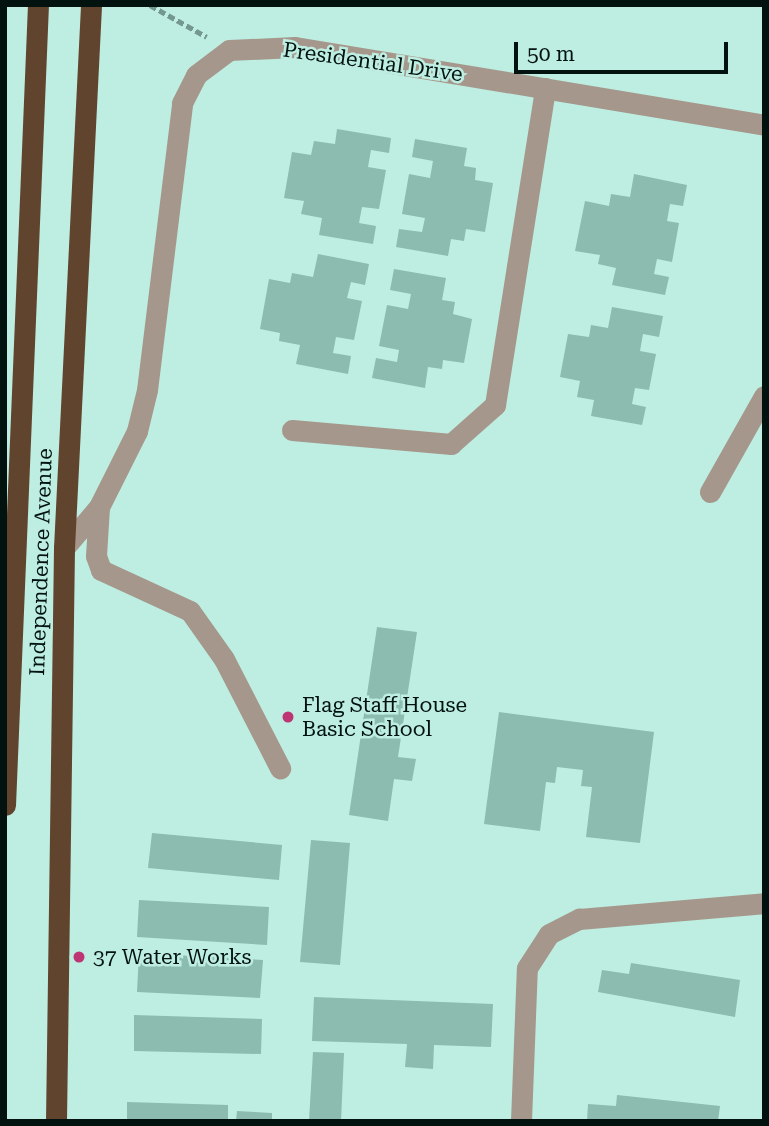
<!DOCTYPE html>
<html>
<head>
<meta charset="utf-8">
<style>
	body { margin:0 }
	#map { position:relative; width:769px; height:1126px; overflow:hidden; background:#beeee1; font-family:"Roboto Serif",serif }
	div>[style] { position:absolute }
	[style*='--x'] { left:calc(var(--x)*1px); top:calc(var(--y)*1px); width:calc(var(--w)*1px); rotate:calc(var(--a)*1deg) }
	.building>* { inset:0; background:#8cbbaf }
	.path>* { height:4.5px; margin-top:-2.25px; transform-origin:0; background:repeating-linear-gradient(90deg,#74978e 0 7px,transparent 0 10.5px) }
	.minor>* { height:21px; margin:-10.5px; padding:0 10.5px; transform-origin:10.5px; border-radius:10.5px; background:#a6978d }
	.highway>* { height:21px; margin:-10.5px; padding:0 10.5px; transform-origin:10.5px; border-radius:10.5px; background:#61442e }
	.dots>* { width:19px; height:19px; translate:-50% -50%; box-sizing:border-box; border:4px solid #beeee1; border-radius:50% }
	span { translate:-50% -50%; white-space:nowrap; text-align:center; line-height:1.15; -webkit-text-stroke:5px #beeee1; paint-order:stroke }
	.street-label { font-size:21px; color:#02120f }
	.poi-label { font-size:21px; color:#02120f }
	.left { translate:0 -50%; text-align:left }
	.frame { position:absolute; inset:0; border:7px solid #02120f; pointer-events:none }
	.scale { position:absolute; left:514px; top:42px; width:214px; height:32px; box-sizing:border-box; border:4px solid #02120f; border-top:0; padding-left:9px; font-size:21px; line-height:24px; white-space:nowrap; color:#02120f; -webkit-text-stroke:5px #beeee1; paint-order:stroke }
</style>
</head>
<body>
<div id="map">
	<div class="building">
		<div style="clip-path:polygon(337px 129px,391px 138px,389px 153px,371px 150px,368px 167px,386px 170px,379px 209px,362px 207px,359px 223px,376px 226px,373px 244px,319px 235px,322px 218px,301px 214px,304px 201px,284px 198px,292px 152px,311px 155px,314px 141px,335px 144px)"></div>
		<div style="clip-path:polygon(415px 139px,467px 148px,464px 166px,476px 168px,475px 180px,493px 183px,485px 232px,466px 229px,464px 241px,451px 239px,448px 256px,396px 247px,399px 229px,422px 232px,425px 218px,402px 214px,409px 174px,430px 178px,433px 161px,412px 157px)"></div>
		<div style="clip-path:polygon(634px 174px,687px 185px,683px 206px,670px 204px,667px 221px,679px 223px,672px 262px,657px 259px,654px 274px,669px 277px,665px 295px,612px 285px,616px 268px,598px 264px,600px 255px,575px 251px,585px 201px,609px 206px,611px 194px,630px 197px)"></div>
		<div style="clip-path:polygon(318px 254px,369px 264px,365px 285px,351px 282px,347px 298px,362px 301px,354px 340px,336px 337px,333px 353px,351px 356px,348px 374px,296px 364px,300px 345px,279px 341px,280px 333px,260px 329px,269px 279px,290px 283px,292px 273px,313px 277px)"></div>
		<div style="clip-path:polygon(394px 269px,446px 278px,442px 300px,455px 302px,453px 314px,472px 319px,464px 363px,443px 360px,442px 369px,428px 367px,425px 388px,372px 378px,376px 358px,397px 362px,399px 350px,379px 346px,387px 305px,408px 309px,411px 294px,390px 290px)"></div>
		<div style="clip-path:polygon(612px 307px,663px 316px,659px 337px,643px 334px,640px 351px,656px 354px,649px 390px,635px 388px,632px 404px,646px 407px,642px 425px,591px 416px,594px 400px,577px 397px,580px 381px,560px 377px,568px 334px,589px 337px,591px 325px,608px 328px)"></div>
		<div style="clip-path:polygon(377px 627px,417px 632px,398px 757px,416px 759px,412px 781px,394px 779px,388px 821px,349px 815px)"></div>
		<div style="clip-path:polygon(499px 712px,654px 732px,640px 843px,586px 837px,592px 787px,581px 786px,583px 770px,557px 767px,555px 783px,546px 782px,540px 831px,484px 824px)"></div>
		<div style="clip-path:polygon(152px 833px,282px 845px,279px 880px,148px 868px)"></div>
		<div style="clip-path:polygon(311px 840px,350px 843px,340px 965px,300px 962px)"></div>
		<div style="clip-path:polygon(139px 900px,269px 907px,267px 945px,137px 937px)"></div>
		<div style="clip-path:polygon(139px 953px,263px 960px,260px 998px,137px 992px)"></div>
		<div style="clip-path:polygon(631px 963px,740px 980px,735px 1017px,598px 992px,602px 970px,629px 974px)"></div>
		<div style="clip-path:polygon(314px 997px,493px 1004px,491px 1047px,434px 1045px,433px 1069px,405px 1067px,407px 1044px,312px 1041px)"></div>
		<div style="clip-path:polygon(134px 1015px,262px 1019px,261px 1054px,134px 1051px)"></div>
		<div style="clip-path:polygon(313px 1052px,344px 1053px,341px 1121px,309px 1121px)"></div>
		<div style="clip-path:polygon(617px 1095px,720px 1106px,718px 1121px,587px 1121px,588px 1104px,616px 1106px)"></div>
		<div style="clip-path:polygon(127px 1102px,228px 1105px,228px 1121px,127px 1121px)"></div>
		<div style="clip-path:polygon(237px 1111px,272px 1113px,272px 1121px,236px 1121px)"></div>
	</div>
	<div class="path">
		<div style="--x:150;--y:5;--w:65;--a:29.3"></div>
	</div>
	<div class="minor">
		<div style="--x:292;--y:430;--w:160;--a:5"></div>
		<div style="--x:451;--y:444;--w:59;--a:-41.6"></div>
		<div style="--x:495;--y:405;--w:321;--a:-81"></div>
		<div style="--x:710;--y:492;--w:110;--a:-60.6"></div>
		<div style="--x:99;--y:507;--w:49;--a:93.5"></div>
		<div style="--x:96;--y:556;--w:15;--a:70"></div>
		<div style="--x:101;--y:570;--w:98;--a:24.7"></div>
		<div style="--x:190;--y:611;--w:59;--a:54.7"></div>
		<div style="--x:224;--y:659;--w:123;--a:62.8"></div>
		<div style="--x:64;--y:548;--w:54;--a:-49.5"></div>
		<div style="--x:99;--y:507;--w:85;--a:-63.4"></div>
		<div style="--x:137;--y:431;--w:42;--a:-76.3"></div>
		<div style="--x:147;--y:390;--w:289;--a:-83"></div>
		<div style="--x:182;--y:103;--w:31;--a:-63"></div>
		<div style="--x:196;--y:75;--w:41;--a:-37.1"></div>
		<div style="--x:229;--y:50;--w:66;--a:-2.6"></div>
		<div style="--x:295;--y:47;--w:475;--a:9.4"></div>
		<div style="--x:521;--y:1121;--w:153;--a:-87.8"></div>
		<div style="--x:527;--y:968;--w:40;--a:-57.1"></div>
		<div style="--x:549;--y:934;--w:34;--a:-27"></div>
		<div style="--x:579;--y:919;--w:186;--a:-4.9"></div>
	</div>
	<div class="highway">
		<div style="--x:5;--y:805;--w:801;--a:-87.64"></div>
		<div style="--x:56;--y:1121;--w:573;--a:-89.2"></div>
		<div style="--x:64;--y:548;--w:544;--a:-87.15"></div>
	</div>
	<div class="dots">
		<div style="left:288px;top:717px;background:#bd3573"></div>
		<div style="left:79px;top:957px;background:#bd3573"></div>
	</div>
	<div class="street-label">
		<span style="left:373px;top:62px;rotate:8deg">Presidential Drive</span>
		<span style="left:41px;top:562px;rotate:-88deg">Independence Avenue</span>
	</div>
	<div class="poi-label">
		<span class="left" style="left:302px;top:717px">Flag Staff House<br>Basic School</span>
		<span class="left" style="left:93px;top:957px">37 Water Works</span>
	</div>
	<div class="frame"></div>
	<div class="scale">50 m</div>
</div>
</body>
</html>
